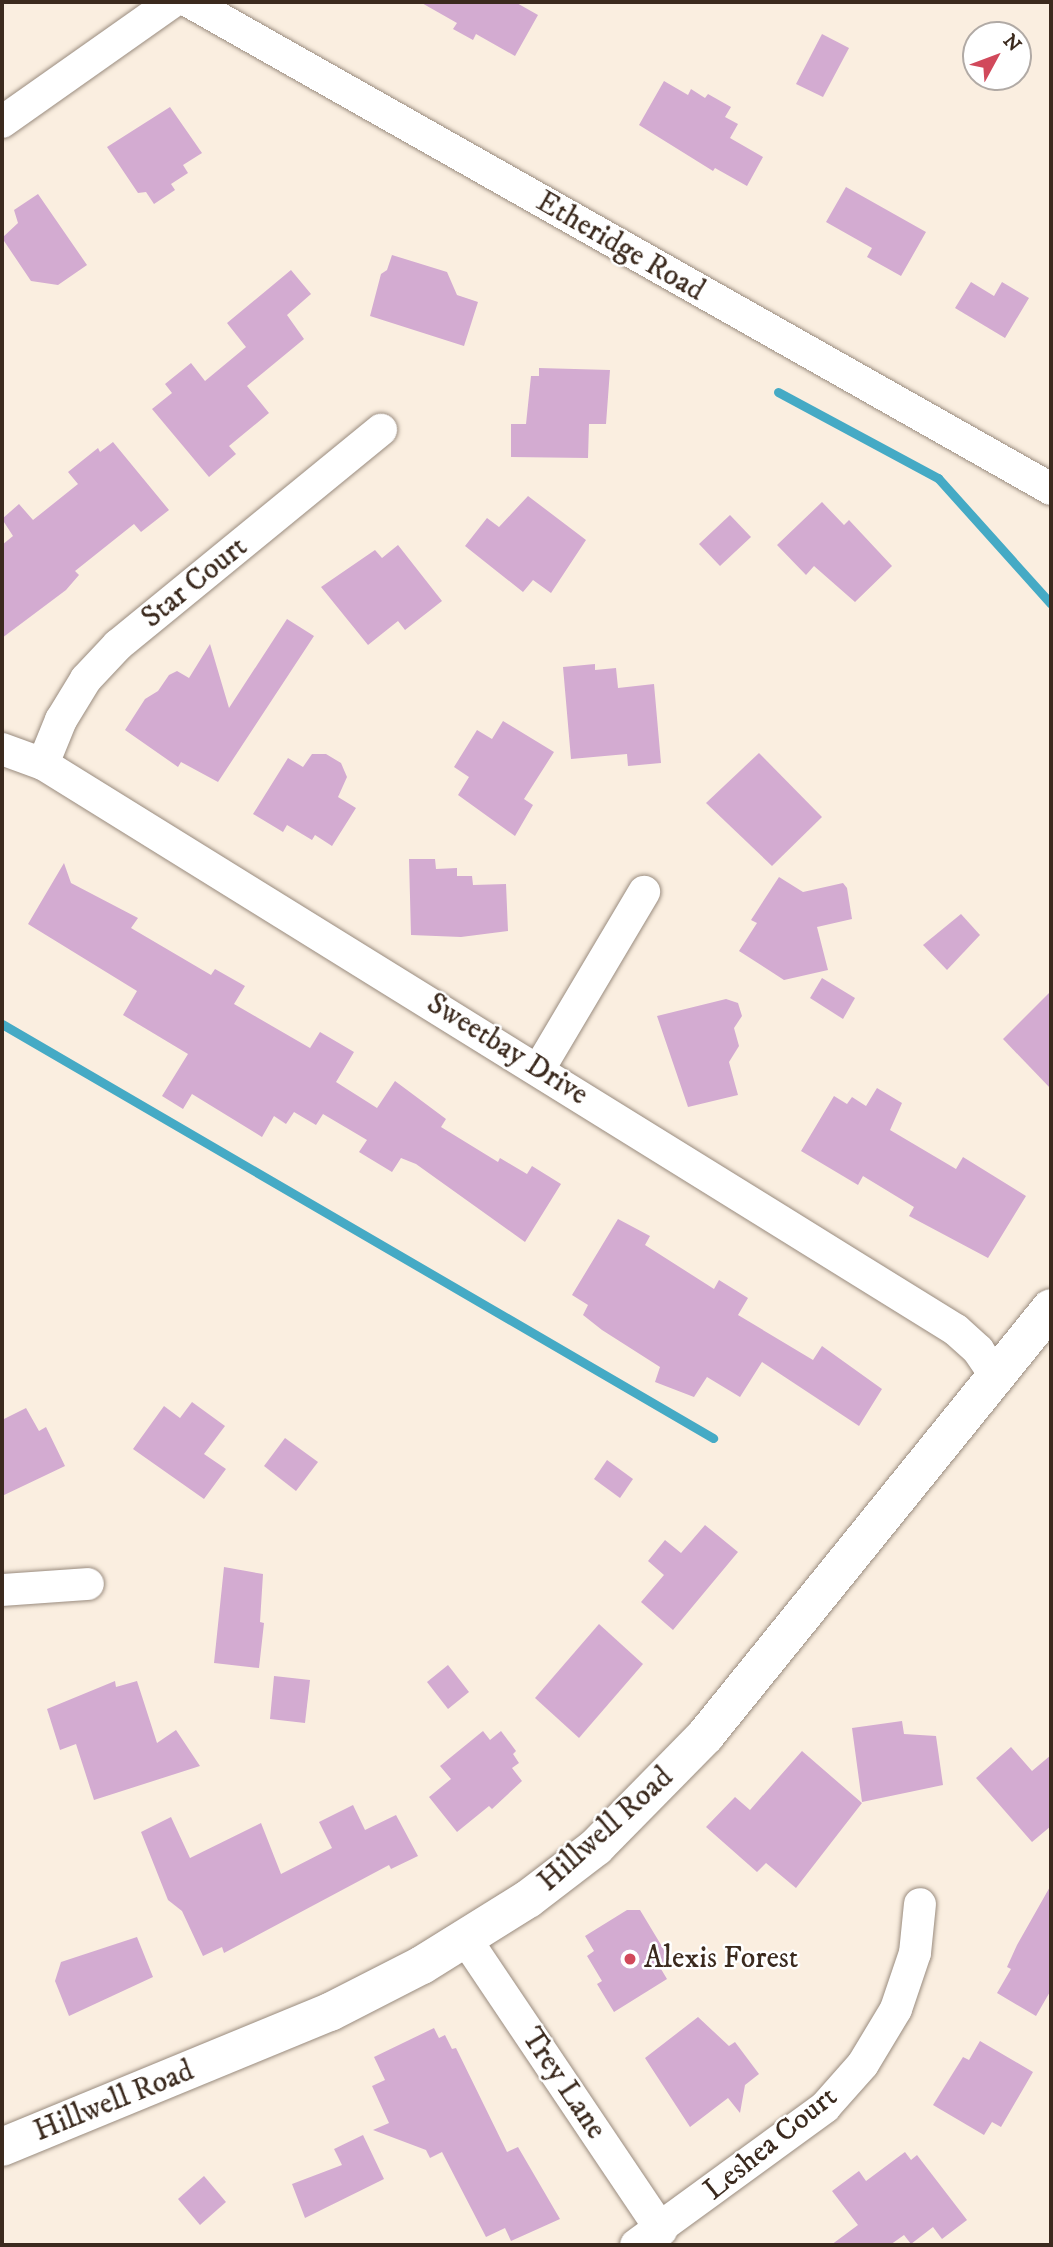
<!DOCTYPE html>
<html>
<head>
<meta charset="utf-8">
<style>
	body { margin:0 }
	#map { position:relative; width:1053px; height:2247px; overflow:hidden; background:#faeee0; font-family:"IM FELL DW Pica",serif }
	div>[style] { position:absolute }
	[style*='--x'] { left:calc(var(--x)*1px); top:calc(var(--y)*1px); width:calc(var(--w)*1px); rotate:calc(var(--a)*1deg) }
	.stream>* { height:9px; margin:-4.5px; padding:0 4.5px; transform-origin:4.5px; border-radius:4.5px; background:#45aac5 }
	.building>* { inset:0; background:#d3abd1 }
	.roads { filter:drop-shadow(0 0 2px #9a8c7f) drop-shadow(0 0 2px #9a8c7f) }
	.minor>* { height:32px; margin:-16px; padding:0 16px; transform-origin:16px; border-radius:16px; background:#fff }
	.tertiary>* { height:38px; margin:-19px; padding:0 19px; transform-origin:19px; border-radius:19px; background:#fff }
	.dots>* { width:19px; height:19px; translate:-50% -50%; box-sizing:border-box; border:4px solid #fff; border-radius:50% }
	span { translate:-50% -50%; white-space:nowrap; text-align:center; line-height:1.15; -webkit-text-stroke:5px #fff; paint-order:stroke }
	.street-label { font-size:30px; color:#3b2a1e }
	.poi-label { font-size:30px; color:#3b2a1e }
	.left { translate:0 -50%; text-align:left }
	.frame { position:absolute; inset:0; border:4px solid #3b2a1e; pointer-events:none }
	.north { position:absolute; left:962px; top:21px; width:70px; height:70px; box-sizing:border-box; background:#fff; border:2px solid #b1aaa5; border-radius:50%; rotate:49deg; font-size:19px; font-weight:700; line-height:28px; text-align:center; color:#3b2a1e }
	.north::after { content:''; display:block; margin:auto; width:24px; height:32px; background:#d1495b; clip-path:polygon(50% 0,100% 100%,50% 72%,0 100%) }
</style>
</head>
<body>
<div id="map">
	<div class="stream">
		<div style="--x:778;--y:392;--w:182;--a:28.3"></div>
		<div style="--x:938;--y:478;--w:169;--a:48.1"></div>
		<div style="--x:2;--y:1024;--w:823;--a:30.21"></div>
	</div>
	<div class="building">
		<div style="clip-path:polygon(420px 2px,515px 2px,538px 15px,515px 56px,476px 34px,473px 40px,453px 29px,457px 23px)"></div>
		<div style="clip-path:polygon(822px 34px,849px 48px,823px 97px,796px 84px)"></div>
		<div style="clip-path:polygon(664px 81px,688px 95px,691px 89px,705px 98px,708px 94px,731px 107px,725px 117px,738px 124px,730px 138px,763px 157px,747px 186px,715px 168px,713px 171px,639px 125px)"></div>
		<div style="clip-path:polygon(170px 107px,202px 153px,183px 165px,188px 173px,171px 184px,175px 190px,154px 204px,146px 192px,138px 193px,107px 147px)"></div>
		<div style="clip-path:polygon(846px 187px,926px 232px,901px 276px,867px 257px,872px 248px,826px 222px)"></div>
		<div style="clip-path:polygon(38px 194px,87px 265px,58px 285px,31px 281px,2px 238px,18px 223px,14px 210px)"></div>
		<div style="clip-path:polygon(392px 255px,447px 272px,457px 295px,478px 302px,464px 346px,370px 316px,381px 274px,387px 270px)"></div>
		<div style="clip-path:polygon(291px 270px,311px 294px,287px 315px,304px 339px,247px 386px,269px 413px,229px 446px,236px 454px,209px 477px,152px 409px,172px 393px,165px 384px,191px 363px,205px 381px,246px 347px,227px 323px)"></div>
		<div style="clip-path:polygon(971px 282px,994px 296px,1002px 282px,1029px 298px,1005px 338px,955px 308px)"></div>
		<div style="clip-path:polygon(539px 368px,610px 370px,606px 424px,589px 424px,588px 458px,511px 457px,511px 424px,526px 424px,531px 376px,539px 376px)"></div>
		<div style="clip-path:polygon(113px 442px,169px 510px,141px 532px,134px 524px,75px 571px,79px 575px,66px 590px,2px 638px,2px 545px,13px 536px,2px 519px,19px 504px,33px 520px,78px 484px,68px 472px,98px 448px,100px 452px)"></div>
		<div style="clip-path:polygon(528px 496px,586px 540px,551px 593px,533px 580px,523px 592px,465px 546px,487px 518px,499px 527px)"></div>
		<div style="clip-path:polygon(822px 502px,844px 525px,849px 520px,892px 566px,855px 602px,814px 566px,806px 575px,777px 545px)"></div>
		<div style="clip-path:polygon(730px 515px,751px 537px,720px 566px,699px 544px)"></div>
		<div style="clip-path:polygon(398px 545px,442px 601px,405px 630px,398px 621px,368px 645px,321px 587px,375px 550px,382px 558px)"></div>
		<div style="clip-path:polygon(287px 619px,314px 636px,218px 782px,181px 762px,178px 767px,125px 730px,145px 699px,158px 691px,169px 675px,177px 671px,189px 678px,210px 644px,229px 708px)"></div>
		<div style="clip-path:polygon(595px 664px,595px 670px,616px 668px,618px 688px,654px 684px,661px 763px,628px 766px,627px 754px,571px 759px,563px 667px)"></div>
		<div style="clip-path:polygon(503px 721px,554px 752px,524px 799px,533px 805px,515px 836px,458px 795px,469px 777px,454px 767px,477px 730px,492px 739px)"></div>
		<div style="clip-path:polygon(759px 753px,822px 817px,772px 866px,706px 803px)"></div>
		<div style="clip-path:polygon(312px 754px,326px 754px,341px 763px,347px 777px,338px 797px,356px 808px,332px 846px,315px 835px,312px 840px,287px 825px,283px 832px,253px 814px,288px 758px,303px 767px)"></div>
		<div style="clip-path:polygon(409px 859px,435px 859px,436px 869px,457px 868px,457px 876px,472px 876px,473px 885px,506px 884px,508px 931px,461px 937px,411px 935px)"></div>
		<div style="clip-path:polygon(64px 863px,71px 883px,138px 918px,131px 928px,211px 975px,215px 969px,245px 986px,234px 1004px,310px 1048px,320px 1032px,354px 1052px,336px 1082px,377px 1108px,395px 1081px,446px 1119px,441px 1127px,498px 1162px,500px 1158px,527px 1174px,532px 1166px,561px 1184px,525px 1242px,416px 1164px,401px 1158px,392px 1172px,359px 1152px,367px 1140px,323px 1114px,316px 1125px,294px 1112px,286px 1124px,274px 1116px,262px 1137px,192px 1094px,183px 1109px,162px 1096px,188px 1054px,123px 1015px,137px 991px,28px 924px)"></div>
		<div style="clip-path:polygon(779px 877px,803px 892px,843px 883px,847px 888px,852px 919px,817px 927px,828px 970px,784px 980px,739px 951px,757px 923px,751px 920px)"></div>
		<div style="clip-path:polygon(961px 914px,980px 935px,947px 970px,923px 945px)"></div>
		<div style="clip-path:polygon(822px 978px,855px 998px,843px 1019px,810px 998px)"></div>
		<div style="clip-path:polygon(1051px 991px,1051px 1089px,1003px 1039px)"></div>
		<div style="clip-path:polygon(726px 999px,738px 1003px,742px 1016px,734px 1028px,739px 1046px,729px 1062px,738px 1095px,688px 1107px,657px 1016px)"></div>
		<div style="clip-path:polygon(877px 1088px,902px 1103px,890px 1130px,956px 1169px,963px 1157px,1026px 1196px,988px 1258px,909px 1216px,914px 1207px,863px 1176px,858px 1185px,801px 1151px,834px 1096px,847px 1104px,852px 1097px,866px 1106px)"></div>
		<div style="clip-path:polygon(618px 1219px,650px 1236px,645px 1245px,714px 1289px,719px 1280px,748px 1298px,738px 1315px,813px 1360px,822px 1346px,882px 1389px,859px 1426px,762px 1362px,740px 1397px,707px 1377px,694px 1397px,655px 1382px,660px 1367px,602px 1330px,583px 1315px,588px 1305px,572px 1295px)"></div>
		<div style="clip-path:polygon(192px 1402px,225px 1426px,204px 1454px,226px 1469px,204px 1499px,133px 1449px,164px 1406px,180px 1418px)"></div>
		<div style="clip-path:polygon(26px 1408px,39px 1431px,46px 1427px,65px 1466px,2px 1496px,2px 1420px)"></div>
		<div style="clip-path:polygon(285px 1438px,318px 1462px,296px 1491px,264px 1466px)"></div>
		<div style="clip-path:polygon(607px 1460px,633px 1479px,620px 1498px,594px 1479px)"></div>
		<div style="clip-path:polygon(705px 1525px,738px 1552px,673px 1630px,641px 1602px,664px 1575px,648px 1561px,665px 1540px,681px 1553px)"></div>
		<div style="clip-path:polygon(224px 1567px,263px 1574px,260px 1622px,264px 1623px,259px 1668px,214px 1663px)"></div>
		<div style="clip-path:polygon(599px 1624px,643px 1664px,579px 1738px,535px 1698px)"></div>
		<div style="clip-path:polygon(448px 1665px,469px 1692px,448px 1709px,427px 1682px)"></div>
		<div style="clip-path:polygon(274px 1676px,310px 1680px,305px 1723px,270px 1719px)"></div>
		<div style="clip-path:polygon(115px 1681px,116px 1687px,137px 1681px,157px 1743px,176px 1730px,200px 1766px,94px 1800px,76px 1744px,60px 1750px,47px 1709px)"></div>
		<div style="clip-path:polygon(902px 1721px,904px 1734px,936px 1736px,943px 1785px,862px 1802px,852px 1728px)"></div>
		<div style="clip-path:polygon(483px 1731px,490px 1740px,501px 1731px,516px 1751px,513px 1754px,519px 1763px,512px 1768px,522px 1781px,492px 1809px,489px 1806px,457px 1832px,429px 1797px,451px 1779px,440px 1766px)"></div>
		<div style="clip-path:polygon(1011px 1747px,1032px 1771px,1051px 1755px,1051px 1826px,1032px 1842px,976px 1778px)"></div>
		<div style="clip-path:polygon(802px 1751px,862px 1803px,796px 1888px,766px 1863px,757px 1872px,706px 1827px,735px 1797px,750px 1810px)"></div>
		<div style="clip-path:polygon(353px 1805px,365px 1830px,396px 1815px,418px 1856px,391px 1869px,389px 1865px,224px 1953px,222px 1947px,203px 1956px,182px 1911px,168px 1900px,141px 1832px,171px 1817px,190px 1858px,261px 1823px,281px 1874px,332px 1848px,319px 1822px)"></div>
		<div style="clip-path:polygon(1051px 1885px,1051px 1990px,1036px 2016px,997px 1993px,1011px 1969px,1007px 1967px,1017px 1945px)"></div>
		<div style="clip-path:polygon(627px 1910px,640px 1910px,672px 1963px,661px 1969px,667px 1979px,614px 2012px,597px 1984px,602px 1981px,587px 1956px,594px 1951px,585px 1936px)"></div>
		<div style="clip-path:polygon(137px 1937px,153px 1977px,69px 2016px,55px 1981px,61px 1962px)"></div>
		<div style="clip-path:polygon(698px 2017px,729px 2046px,735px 2042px,759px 2074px,745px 2085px,740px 2113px,728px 2098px,690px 2127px,645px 2058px)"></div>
		<div style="clip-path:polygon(434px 2028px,439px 2038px,445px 2035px,452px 2049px,456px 2048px,507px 2152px,518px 2147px,560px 2219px,511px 2241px,505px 2228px,486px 2237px,442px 2152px,430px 2158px,426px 2150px,373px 2130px,389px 2123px,372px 2086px,385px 2080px,374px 2057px)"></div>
		<div style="clip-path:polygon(980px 2041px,1033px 2072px,1001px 2127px,992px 2122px,984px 2135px,933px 2105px,963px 2057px,969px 2060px)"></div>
		<div style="clip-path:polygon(363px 2135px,384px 2179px,305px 2218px,292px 2184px,342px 2165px,334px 2149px)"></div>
		<div style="clip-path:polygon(905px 2152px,911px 2160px,917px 2155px,967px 2220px,942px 2239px,933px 2227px,911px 2244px,904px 2235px,890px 2245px,831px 2245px,858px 2225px,832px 2191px,859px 2171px,866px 2181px)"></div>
		<div style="clip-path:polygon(204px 2176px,226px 2202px,200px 2225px,178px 2199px)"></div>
	</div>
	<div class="roads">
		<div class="minor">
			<div style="--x:190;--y:2;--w:989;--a:29.49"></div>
			<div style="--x:2;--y:122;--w:208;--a:-35.2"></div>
			<div style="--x:2;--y:749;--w:44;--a:20.1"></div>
			<div style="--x:43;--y:764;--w:1074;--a:31.8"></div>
			<div style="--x:956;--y:1330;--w:30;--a:42"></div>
			<div style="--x:978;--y:1350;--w:30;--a:56"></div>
			<div style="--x:43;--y:764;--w:48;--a:-67.8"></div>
			<div style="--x:61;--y:720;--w:48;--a:-58.6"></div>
			<div style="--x:86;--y:679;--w:47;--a:-46.7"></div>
			<div style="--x:118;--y:645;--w:340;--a:-39.3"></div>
			<div style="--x:539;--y:1069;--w:206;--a:-59.3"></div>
			<div style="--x:2;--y:1590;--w:86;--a:-4"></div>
			<div style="--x:465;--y:1938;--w:352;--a:56.1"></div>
			<div style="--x:636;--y:2245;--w:234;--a:-36.1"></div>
			<div style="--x:825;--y:2107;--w:57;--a:-48.5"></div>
			<div style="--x:863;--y:2064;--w:64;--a:-59"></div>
			<div style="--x:896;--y:2009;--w:59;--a:-71.3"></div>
			<div style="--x:915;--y:1953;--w:49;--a:-84.2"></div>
		</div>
		<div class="tertiary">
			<div style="--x:2;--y:2147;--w:355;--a:-22.4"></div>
			<div style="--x:330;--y:2012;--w:103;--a:-27.1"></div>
			<div style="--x:422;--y:1965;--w:125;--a:-31.9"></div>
			<div style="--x:528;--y:1899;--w:86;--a:-37.4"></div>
			<div style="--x:596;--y:1847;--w:156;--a:-45.5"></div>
			<div style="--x:705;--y:1736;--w:550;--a:-51.05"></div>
		</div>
	</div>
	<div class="dots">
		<div style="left:630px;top:1959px;background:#d1495b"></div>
	</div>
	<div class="street-label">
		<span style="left:620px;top:247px;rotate:30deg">Etheridge Road</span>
		<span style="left:195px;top:583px;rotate:-39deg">Star Court</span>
		<span style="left:507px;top:1050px;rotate:32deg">Sweetbay Drive</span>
		<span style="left:606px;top:1830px;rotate:-42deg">Hillwell Road</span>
		<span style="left:563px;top:2084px;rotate:56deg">Trey Lane</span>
		<span style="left:114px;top:2102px;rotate:-22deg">Hillwell Road</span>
		<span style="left:771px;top:2144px;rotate:-39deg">Leshea Court</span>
	</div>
	<div class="poi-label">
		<span class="left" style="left:644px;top:1959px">Alexis Forest</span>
	</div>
	<div class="frame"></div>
	<div class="north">N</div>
</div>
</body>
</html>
